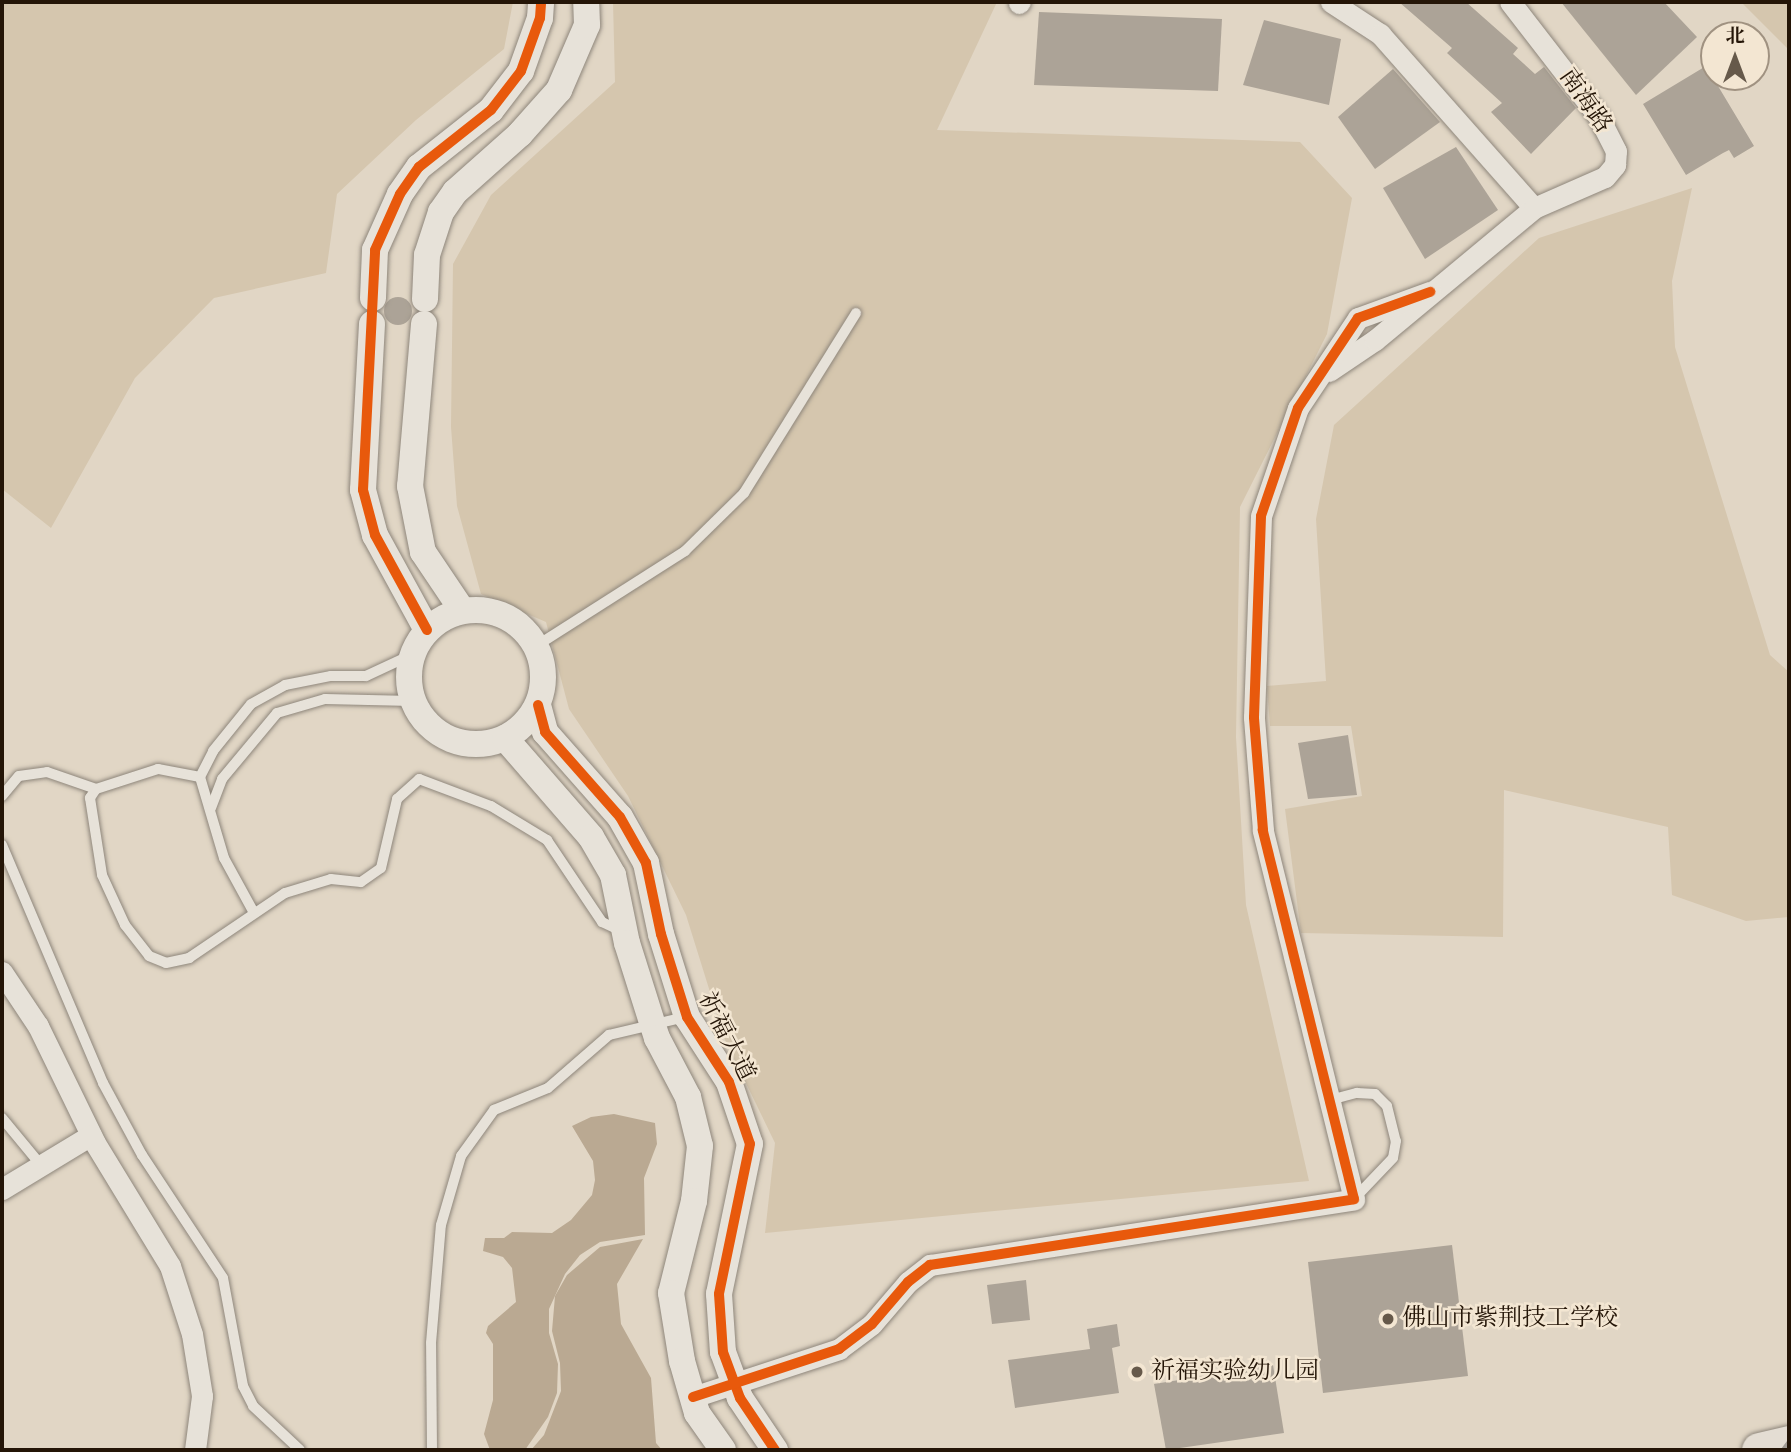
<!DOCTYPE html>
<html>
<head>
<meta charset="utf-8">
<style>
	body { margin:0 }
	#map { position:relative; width:1791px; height:1452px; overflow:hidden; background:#e1d6c5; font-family:"IM FELL DW Pica","Noto Serif SC",serif }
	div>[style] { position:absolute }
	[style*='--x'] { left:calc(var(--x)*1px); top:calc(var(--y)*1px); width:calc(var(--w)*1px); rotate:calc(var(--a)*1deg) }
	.green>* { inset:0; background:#d5c6ae }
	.water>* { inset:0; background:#baa992 }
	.building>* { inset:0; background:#aca397 }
	.round { border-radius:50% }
	.roads { filter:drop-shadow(0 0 2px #8e867b) drop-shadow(0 0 2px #8e867b) }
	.service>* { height:10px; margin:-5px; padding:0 5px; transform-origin:5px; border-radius:5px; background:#e7e2d9 }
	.minor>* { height:21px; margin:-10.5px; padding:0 10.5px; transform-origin:10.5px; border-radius:10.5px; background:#e7e2d9 }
	.tertiary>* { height:26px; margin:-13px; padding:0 13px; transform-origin:13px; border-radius:13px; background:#e7e2d9 }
	.tertiary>.ring { margin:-13px; padding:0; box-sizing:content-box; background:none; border:26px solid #e7e2d9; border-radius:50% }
	.trunk>* { height:35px; margin:-17.5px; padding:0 17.5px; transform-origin:17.5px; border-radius:17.5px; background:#e4ddd3 }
	.rail>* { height:5px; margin-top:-2.5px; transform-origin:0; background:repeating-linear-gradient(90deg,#a19b94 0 12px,transparent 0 24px) }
	.cycleway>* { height:10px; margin:-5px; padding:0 5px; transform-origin:5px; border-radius:5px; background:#e8590c }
	.dots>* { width:19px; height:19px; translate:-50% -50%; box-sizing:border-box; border:4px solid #f3e6d2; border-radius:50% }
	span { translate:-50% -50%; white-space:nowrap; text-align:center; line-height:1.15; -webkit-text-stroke:5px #f3e6d2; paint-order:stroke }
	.street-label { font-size:24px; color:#241507 }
	.poi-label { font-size:24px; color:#241507 }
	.left { translate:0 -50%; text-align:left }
	.frame { position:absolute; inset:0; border:4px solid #241507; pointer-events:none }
	.north { position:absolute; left:1700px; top:21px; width:70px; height:70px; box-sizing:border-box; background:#f3e6d2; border:2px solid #a09281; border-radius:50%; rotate:0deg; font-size:19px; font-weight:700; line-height:28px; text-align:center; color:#241507 }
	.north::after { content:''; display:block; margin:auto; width:24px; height:32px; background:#66594a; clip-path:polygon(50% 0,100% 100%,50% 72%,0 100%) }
</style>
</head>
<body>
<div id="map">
	<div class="green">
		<div style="clip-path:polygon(2px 2px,513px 2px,504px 49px,416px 120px,337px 194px,326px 273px,214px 298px,135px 378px,51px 528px,2px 489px)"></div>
		<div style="clip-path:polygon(613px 2px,997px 2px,937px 130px,1300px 142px,1352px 198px,1327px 334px,1240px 507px,1236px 737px,1246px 905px,1309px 1181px,765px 1233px,775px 1143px,725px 1040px,686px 915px,628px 796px,569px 709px,546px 622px,481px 594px,457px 506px,451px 427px,453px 264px,491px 195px,615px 82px)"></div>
		<div style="clip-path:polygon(1741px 2px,1789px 2px,1789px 50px)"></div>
		<div style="clip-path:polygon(1692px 188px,1672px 281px,1675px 347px,1770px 655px,1789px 672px,1789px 917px,1746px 921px,1672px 895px,1668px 827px,1504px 790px,1503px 937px,1301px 933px,1285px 809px,1362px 796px,1351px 726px,1270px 726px,1267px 686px,1326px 681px,1316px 519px,1334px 425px,1539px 238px)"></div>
	</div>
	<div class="water">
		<div style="clip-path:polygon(614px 1114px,655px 1123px,657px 1144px,644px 1178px,645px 1235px,600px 1242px,580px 1255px,565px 1274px,549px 1309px,549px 1333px,558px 1364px,557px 1393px,548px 1417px,525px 1450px,490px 1450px,484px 1434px,493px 1400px,493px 1344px,486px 1333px,488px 1326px,516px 1302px,512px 1268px,503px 1257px,483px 1251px,485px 1238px,504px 1238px,512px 1232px,552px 1233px,571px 1220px,592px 1195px,595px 1180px,593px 1161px,572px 1126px,591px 1117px)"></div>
		<div style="clip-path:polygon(643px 1239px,617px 1284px,621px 1324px,651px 1378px,656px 1443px,662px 1450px,531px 1450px,544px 1435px,561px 1391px,560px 1363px,552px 1331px,555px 1296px,567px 1275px,600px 1247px)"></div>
	</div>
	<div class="building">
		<div style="clip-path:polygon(1399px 2px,1466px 2px,1518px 48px,1513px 54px,1535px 74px,1544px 67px,1576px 108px,1531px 154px,1491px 112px,1502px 103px,1447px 53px,1452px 48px)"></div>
		<div style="clip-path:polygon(1561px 2px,1664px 2px,1697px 37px,1636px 95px)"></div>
		<div style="clip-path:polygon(1039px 12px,1222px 19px,1218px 91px,1034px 85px)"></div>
		<div style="clip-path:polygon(1264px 20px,1341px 39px,1329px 105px,1243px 85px)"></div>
		<div style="clip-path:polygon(1706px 66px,1754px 146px,1734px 158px,1729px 150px,1723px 153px,1686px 175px,1643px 104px)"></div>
		<div style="clip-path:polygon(1393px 69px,1440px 122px,1375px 169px,1338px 117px)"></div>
		<div style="clip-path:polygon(1456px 147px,1498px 210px,1425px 259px,1383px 188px)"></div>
		<div class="round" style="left:384px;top:297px;width:28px;height:28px"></div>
		<div style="clip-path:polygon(1348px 735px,1357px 795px,1308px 799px,1298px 743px)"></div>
		<div style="clip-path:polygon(1452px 1245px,1468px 1376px,1323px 1393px,1308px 1262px)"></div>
		<div style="clip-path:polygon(1026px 1280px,1030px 1320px,992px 1324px,987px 1285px)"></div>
		<div style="clip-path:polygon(1117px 1324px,1120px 1346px,1112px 1348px,1119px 1393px,1015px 1408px,1008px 1360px,1090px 1349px,1087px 1329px)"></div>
		<div style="clip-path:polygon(1273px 1365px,1284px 1433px,1166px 1450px,1154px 1384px)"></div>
	</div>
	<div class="roads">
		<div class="service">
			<div style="--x:536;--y:646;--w:177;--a:-32.5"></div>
			<div style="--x:685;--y:551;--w:83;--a:-44.5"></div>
			<div style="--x:744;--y:493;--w:212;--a:-58.1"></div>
			<div style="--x:200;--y:777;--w:43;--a:-169.2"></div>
			<div style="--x:158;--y:769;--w:65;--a:162.1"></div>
			<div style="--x:96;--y:789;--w:11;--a:124"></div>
			<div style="--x:90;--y:798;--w:78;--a:81.1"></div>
			<div style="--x:102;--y:875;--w:55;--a:65.3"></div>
			<div style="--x:125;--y:925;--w:39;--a:52"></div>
			<div style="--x:149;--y:956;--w:18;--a:22"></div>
			<div style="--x:166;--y:963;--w:24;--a:-12"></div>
			<div style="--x:189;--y:958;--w:116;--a:-34.1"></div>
			<div style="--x:285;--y:893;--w:48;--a:-16.9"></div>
			<div style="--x:331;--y:879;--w:30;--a:6"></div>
			<div style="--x:361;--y:882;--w:24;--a:-35"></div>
			<div style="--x:381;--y:868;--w:71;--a:-76.9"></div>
			<div style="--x:397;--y:799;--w:30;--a:-42"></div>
			<div style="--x:419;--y:779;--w:77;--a:20.6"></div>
			<div style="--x:491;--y:806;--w:66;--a:31.3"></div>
			<div style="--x:547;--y:840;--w:99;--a:56.1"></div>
			<div style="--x:602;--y:922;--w:23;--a:25"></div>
			<div style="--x:2;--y:796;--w:26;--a:-50"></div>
			<div style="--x:19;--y:776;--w:28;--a:-8"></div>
			<div style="--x:47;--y:772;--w:52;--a:19.1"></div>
			<div style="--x:211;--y:808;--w:31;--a:-69"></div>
			<div style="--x:222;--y:779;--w:86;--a:-50.2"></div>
			<div style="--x:277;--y:713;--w:50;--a:-16.3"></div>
			<div style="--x:325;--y:699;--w:87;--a:1.3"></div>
			<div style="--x:2;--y:845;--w:259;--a:67"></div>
			<div style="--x:103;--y:1083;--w:82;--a:61.6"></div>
			<div style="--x:142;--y:1155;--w:147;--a:56.6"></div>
			<div style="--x:223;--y:1278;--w:110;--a:79.5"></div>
			<div style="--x:243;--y:1386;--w:22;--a:63"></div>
			<div style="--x:253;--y:1406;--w:64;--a:43.1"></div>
			<div style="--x:253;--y:911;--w:60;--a:-118.7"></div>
			<div style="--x:224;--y:858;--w:84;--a:-106.5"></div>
			<div style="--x:200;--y:777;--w:29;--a:-63"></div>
			<div style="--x:213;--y:751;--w:60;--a:-51"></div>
			<div style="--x:251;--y:704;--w:39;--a:-29"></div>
			<div style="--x:285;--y:685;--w:47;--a:-11.1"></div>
			<div style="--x:331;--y:676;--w:35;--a:0"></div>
			<div style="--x:366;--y:676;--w:50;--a:-25"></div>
			<div style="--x:1330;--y:1100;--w:28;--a:-15"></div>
			<div style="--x:1357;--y:1093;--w:18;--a:3"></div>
			<div style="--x:1375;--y:1094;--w:17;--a:45"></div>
			<div style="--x:1387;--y:1106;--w:36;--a:76"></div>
			<div style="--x:1396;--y:1141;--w:17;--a:100"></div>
			<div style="--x:1393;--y:1158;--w:57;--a:133.6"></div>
			<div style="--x:2;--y:1118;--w:60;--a:50.4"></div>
			<div style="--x:432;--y:1450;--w:107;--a:-90.5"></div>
			<div style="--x:431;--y:1343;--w:118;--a:-85.2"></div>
			<div style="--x:441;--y:1225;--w:72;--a:-73.8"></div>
			<div style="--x:461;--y:1156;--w:57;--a:-54.3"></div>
			<div style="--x:494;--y:1110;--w:58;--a:-22.2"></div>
			<div style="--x:548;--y:1088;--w:81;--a:-41"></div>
			<div style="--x:609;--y:1035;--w:78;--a:-13.3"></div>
		</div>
		<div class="minor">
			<div style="--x:1331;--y:2;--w:59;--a:33.1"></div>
			<div style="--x:1380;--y:34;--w:232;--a:48.5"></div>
			<div style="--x:1019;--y:3;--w:1;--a:-45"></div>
			<div style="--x:1329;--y:371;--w:55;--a:-34"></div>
			<div style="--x:1375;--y:340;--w:207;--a:-39.7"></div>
			<div style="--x:1534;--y:208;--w:77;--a:-23.6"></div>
			<div style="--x:1605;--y:177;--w:16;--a:-50"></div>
			<div style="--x:1615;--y:165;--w:14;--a:-86"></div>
			<div style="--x:1616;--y:151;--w:38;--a:-117"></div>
			<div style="--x:1599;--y:117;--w:145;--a:-127.7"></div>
			<div style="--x:2;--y:972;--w:65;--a:56.3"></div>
			<div style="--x:38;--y:1026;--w:130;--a:64"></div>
			<div style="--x:95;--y:1143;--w:144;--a:58.6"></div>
			<div style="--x:170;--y:1266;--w:71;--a:72.1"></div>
			<div style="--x:192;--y:1334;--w:63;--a:80.8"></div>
			<div style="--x:202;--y:1396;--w:54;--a:97.4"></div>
			<div style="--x:2;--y:1189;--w:104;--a:-31.2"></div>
			<div style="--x:693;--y:1397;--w:154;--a:-18.2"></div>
			<div style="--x:839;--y:1349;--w:41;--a:-37.1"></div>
			<div style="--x:872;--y:1324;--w:55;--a:-49.4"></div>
			<div style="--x:908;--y:1282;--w:28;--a:-38"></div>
			<div style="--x:930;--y:1265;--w:429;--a:-8.8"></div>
			<div style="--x:1354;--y:1199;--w:380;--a:-103.9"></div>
			<div style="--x:1263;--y:830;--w:113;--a:-94.6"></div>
			<div style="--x:1254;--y:717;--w:201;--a:-88"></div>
			<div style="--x:1261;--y:516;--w:114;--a:-71.1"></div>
			<div style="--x:1298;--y:408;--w:108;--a:-56.3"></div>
			<div style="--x:1358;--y:318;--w:77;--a:-19.9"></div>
		</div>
		<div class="tertiary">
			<div style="--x:373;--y:298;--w:48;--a:-87.6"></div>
			<div style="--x:375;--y:250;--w:61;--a:-65.9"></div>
			<div style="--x:400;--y:194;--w:33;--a:-55"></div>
			<div style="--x:419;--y:167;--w:92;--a:-38.4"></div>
			<div style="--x:491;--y:110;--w:49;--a:-52.4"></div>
			<div style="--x:521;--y:71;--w:56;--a:-70.3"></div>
			<div style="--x:540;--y:18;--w:16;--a:-86"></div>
			<div style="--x:425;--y:299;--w:44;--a:-87.4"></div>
			<div style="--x:427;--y:255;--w:45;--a:-72"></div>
			<div style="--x:441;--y:212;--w:24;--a:-55"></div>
			<div style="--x:455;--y:192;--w:87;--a:-41.7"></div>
			<div style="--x:520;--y:134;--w:59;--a:-48.4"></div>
			<div style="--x:559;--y:90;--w:71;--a:-66.7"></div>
			<div style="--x:587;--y:25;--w:23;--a:-92"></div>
			<div style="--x:372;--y:324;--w:166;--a:93.1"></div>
			<div style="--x:363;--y:490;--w:47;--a:75.1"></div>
			<div style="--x:375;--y:535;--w:108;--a:61.3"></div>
			<div style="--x:424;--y:324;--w:163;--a:94.9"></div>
			<div style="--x:410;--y:486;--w:67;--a:78.9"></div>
			<div style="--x:423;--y:552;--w:70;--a:56.1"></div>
			<div class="ring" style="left:409px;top:610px;width:108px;height:108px"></div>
			<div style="--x:538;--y:705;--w:28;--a:75"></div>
			<div style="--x:545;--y:732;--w:113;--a:48.6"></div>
			<div style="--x:620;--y:817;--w:53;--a:60.5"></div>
			<div style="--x:646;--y:863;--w:73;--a:78.1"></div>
			<div style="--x:661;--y:934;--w:87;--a:72.6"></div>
			<div style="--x:687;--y:1017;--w:77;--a:57.1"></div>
			<div style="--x:729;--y:1082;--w:65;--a:71.3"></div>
			<div style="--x:750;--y:1144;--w:153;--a:101.7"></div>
			<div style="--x:719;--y:1294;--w:58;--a:86.1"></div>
			<div style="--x:723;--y:1352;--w:49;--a:69.7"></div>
			<div style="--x:740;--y:1398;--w:63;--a:56.1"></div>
			<div style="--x:505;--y:738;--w:131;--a:49"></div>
			<div style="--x:591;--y:837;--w:44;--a:59.9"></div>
			<div style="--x:613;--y:875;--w:69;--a:78.4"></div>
			<div style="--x:627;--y:943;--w:100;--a:72.5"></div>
			<div style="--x:657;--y:1038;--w:67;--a:62.3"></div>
			<div style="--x:688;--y:1097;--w:50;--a:76.2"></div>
			<div style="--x:700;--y:1146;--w:55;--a:96.2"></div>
			<div style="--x:694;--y:1201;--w:95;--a:104"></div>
			<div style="--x:671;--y:1293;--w:69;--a:80.8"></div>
			<div style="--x:682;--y:1361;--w:54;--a:73.9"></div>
			<div style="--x:697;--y:1413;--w:45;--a:54.9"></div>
		</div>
		<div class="trunk">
			<div style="--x:1759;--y:1450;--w:31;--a:-13"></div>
		</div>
	</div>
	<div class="rail">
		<div style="--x:1783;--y:1450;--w:10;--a:-53"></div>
	</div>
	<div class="cycleway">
		<div style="--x:427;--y:630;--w:108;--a:-118.7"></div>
		<div style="--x:375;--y:535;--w:47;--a:-104.9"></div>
		<div style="--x:363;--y:490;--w:240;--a:-87.1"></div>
		<div style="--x:375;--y:250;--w:61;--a:-65.9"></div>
		<div style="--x:400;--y:194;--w:33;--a:-55"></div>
		<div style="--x:419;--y:167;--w:92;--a:-38.4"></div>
		<div style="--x:491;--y:110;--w:49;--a:-52.4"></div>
		<div style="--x:521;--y:71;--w:56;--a:-70.3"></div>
		<div style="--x:540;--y:18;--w:16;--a:-86"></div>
		<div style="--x:538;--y:705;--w:28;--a:75"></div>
		<div style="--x:545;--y:732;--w:113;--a:48.6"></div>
		<div style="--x:620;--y:817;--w:53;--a:60.5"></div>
		<div style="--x:646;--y:863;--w:73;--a:78.1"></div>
		<div style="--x:661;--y:934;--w:87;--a:72.6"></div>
		<div style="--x:687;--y:1017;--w:77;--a:57.1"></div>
		<div style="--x:729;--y:1082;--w:65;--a:71.3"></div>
		<div style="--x:750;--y:1144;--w:153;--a:101.7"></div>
		<div style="--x:719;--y:1294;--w:58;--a:86.1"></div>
		<div style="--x:723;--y:1352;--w:49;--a:69.7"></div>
		<div style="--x:740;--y:1398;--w:63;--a:56.1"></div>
		<div style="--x:693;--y:1397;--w:154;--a:-18.2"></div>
		<div style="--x:839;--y:1349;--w:41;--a:-37.1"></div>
		<div style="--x:872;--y:1324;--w:55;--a:-49.4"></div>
		<div style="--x:908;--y:1282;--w:28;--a:-38"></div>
		<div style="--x:930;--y:1265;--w:429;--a:-8.8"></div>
		<div style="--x:1354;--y:1199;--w:380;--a:-103.9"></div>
		<div style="--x:1263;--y:830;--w:113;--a:-94.6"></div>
		<div style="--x:1254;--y:717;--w:201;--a:-88"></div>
		<div style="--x:1261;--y:516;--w:114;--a:-71.1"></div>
		<div style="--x:1298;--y:408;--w:108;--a:-56.3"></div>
		<div style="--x:1358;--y:318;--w:77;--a:-19.9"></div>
	</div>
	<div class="dots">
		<div style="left:1388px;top:1319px;background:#66594a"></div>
		<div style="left:1137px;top:1372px;background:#66594a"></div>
	</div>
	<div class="street-label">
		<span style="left:1585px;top:101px;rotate:55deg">南海路</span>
		<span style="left:726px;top:1037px;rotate:63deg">祈福大道</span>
	</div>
	<div class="poi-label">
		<span class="left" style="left:1402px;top:1319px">佛山市紫荆技工学校</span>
		<span class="left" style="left:1151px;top:1372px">祈福实验幼儿园</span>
	</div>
	<div class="frame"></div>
	<div class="north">北</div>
</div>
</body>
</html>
